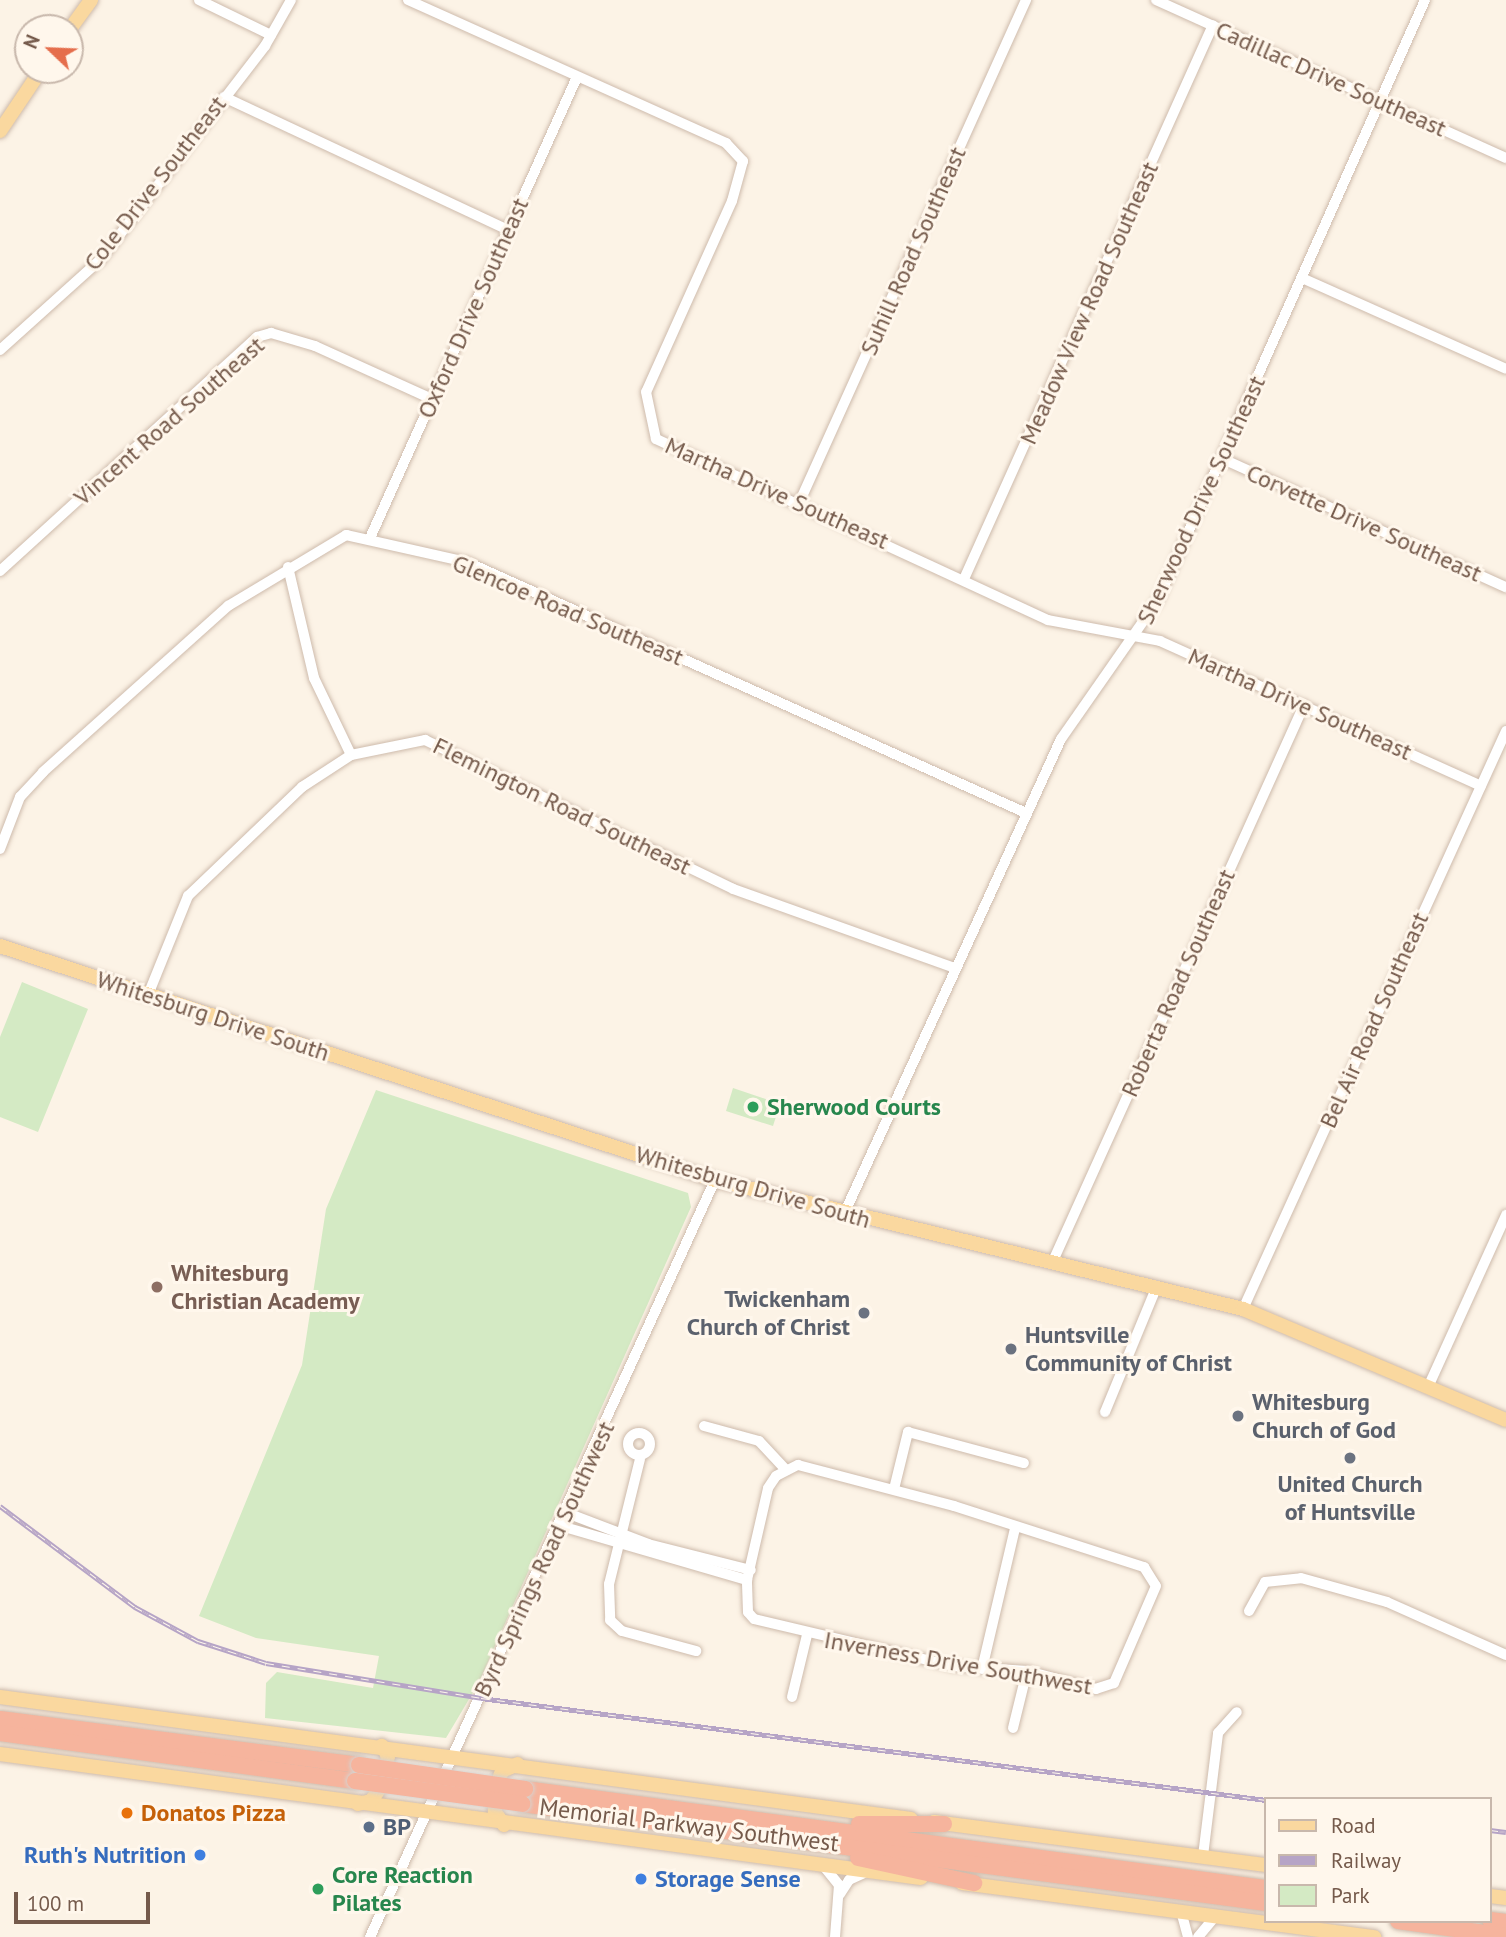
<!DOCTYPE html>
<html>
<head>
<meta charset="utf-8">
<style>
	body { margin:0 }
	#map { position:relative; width:1506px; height:1937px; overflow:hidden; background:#fcf3e6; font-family:"PT Sans",sans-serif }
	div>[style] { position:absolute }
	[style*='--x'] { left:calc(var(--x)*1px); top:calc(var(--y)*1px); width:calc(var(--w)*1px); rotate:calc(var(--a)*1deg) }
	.green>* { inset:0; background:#d4eac4 }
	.roads { filter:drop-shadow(0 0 2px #cebbac) drop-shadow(0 0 2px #cebbac) }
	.minor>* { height:10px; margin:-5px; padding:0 5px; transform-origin:5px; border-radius:5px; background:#fff }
	.minor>.ring { margin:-5px; padding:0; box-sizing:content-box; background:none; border:10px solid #fff; border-radius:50% }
	.major>* { height:14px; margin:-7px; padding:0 7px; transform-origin:7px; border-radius:7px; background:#fad89f }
	.highway>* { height:16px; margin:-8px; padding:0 8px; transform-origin:8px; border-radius:8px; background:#f6b49d }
	.rail>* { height:5px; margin-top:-2.5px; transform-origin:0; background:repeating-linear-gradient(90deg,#fff7ec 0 8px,#b6a4c6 0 16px); box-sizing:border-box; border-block:2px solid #b6a4c6 }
	.bridges { filter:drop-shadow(0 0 2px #d8d1cd) drop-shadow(0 0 2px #d8d1cd) }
	.highway-bridge>* { height:16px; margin:-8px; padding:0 8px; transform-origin:8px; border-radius:8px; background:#f6b49d }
	.dots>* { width:19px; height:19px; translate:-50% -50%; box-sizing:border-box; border:4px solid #fff7ec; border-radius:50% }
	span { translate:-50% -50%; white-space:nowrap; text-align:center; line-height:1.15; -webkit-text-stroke:6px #fff7ec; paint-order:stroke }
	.street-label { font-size:24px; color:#755a4b }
	.leisure-label { font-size:24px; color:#27864d; font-weight:700 }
	.left { translate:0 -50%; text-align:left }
	.education-label { font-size:24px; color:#785e54; font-weight:700 }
	.worship-label { font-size:24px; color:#5b616d; font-weight:700 }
	.right { translate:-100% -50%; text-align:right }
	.food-label { font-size:24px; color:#c56008; font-weight:700 }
	.service-label { font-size:24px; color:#4e5e75; font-weight:700 }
	.shop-label { font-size:24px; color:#366cbe; font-weight:700 }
	.legend { position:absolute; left:1264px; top:1797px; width:228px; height:126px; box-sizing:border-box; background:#fff7ec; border:2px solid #c8b8ac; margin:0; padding:9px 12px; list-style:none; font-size:21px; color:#755a4b }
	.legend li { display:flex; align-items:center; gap:14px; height:35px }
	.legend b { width:35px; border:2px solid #c8b8ac }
	.north { position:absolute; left:14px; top:14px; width:70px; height:70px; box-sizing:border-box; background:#fff7ec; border:2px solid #c8b8ac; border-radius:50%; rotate:293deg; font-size:19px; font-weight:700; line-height:28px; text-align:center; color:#755a4b }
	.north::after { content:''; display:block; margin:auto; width:24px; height:32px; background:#e56e4c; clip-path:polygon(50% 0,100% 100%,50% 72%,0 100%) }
	.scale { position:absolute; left:14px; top:1892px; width:136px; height:32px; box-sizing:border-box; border:4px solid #755a4b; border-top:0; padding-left:9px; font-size:21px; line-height:24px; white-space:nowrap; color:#755a4b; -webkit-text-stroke:5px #fff7ec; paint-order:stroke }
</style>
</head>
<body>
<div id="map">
	<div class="green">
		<div style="clip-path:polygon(22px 982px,88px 1009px,38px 1132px,0 1117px,0 1037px)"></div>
		<div style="clip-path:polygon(733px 1088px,780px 1104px,773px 1126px,726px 1111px)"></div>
		<div style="clip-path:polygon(376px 1090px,688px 1193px,691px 1207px,478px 1684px,446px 1738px,265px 1718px,266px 1683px,277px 1672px,373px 1688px,379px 1656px,256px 1638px,199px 1616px,302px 1365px,326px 1209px)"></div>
	</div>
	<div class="roads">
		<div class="minor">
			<div style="--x:199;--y:0;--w:80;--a:25.9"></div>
			<div style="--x:408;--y:0;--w:349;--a:24.2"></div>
			<div style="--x:726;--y:143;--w:25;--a:47"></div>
			<div style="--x:743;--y:161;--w:41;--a:105.4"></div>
			<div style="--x:732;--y:201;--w:209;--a:114.2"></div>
			<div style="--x:646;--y:392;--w:48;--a:78"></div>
			<div style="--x:656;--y:439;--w:432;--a:24.8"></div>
			<div style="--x:1048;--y:620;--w:114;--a:10.6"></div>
			<div style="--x:1160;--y:641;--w:352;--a:24.3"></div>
			<div style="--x:1156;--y:0;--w:384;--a:24.3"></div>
			<div style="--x:224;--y:97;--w:314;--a:25.1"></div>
			<div style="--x:1302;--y:278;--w:223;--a:24"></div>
			<div style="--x:0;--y:350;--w:136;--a:-42"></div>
			<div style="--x:101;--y:259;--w:269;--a:-52.4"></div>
			<div style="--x:265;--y:46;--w:53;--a:-60.5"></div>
			<div style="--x:1221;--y:458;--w:313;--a:24.4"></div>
			<div style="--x:800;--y:501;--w:550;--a:-65.72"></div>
			<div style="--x:370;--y:538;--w:505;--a:-65.82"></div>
			<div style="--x:288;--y:567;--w:114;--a:76.8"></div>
			<div style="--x:314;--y:678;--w:85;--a:64.3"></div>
			<div style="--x:0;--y:571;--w:348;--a:-42.3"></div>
			<div style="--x:257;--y:337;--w:15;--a:-16"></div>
			<div style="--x:271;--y:333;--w:46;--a:16.5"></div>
			<div style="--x:315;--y:346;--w:128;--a:24.4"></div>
			<div style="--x:964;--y:579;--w:607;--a:-65.8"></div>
			<div style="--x:0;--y:849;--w:56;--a:-69"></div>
			<div style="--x:20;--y:797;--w:34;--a:-47"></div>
			<div style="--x:43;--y:772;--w:249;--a:-41.9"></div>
			<div style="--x:228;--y:606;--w:138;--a:-31"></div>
			<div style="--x:346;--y:535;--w:124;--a:12.6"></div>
			<div style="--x:467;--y:562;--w:613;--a:24.18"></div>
			<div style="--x:148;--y:995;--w:107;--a:-68"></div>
			<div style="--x:188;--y:896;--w:158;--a:-43.7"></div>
			<div style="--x:302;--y:787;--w:59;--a:-33.1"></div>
			<div style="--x:351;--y:755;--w:76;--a:-11.5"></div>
			<div style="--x:425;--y:740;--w:342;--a:25.8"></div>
			<div style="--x:733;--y:889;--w:236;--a:19.6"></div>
			<div style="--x:844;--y:1214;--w:522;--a:-65.45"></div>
			<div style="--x:1061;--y:739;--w:169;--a:-55.1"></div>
			<div style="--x:1158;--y:600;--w:657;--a:-66.01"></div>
			<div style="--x:1053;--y:1261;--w:610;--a:-65.7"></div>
			<div style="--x:1243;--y:1309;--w:635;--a:-65.53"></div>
			<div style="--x:1429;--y:1385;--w:187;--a:-65.6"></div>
			<div style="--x:1105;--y:1412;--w:136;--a:-67.6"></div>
			<div style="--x:704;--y:1426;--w:57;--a:15.3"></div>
			<div style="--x:759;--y:1441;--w:40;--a:47"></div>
			<div class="ring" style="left:628px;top:1433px;width:12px;height:12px"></div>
			<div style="--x:640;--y:1459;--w:129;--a:103.9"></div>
			<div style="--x:609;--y:1584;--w:36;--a:88"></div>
			<div style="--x:610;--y:1620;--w:16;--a:43"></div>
			<div style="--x:622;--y:1631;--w:77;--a:15.1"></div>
			<div style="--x:798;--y:1465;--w:161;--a:14.7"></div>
			<div style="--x:954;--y:1506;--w:200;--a:17.8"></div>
			<div style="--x:1144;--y:1567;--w:22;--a:58"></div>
			<div style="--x:1156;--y:1586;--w:106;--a:113.4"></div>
			<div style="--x:1114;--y:1683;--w:19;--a:162"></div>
			<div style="--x:1096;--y:1689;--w:71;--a:-165.4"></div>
			<div style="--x:1027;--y:1671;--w:74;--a:-176.1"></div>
			<div style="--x:953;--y:1666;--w:204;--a:-166.7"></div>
			<div style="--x:754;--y:1619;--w:9;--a:-131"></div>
			<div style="--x:748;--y:1612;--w:32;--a:-92"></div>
			<div style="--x:747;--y:1580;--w:94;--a:-77.1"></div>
			<div style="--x:768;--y:1488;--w:14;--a:-56"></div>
			<div style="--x:776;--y:1476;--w:25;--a:-27"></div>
			<div style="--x:894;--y:1489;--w:59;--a:-76.2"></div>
			<div style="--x:908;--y:1432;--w:120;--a:15"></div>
			<div style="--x:567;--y:1513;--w:87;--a:20.9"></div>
			<div style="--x:648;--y:1544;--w:106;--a:14.2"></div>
			<div style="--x:561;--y:1526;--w:194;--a:16.2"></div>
			<div style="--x:1249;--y:1611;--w:33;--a:-61"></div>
			<div style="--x:1265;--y:1582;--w:36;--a:-6"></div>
			<div style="--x:1301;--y:1578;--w:89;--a:15.6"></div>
			<div style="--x:1387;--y:1602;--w:130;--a:24"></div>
			<div style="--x:982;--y:1669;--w:145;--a:-76.8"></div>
			<div style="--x:792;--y:1697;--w:64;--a:-76.4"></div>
			<div style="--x:1013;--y:1728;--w:59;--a:-76.2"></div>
			<div style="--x:1203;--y:1856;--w:124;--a:-83"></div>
			<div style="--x:1218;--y:1733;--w:28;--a:-48"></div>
			<div style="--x:822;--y:1864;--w:27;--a:51"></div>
			<div style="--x:839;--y:1885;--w:52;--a:94.4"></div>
			<div style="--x:840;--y:1894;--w:17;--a:-57"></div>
			<div style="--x:849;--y:1880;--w:21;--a:-25"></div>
			<div style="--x:1181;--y:1911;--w:27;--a:75"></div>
			<div style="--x:370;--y:1937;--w:832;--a:-65.5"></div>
			<div style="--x:1198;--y:1937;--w:26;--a:-50"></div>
		</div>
		<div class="major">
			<div style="--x:70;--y:29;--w:36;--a:-54"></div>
			<div style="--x:0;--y:131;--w:73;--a:-56.1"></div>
			<div style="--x:0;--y:946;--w:752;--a:18.12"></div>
			<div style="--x:715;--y:1180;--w:544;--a:13.73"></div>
			<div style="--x:1243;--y:1309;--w:285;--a:22.9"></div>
			<div style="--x:0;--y:1697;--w:919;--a:7.63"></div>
			<div style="--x:0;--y:1754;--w:929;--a:7.67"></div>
			<div style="--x:358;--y:1804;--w:13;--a:-13"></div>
			<div style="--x:371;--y:1801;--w:21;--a:-55"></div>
			<div style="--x:383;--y:1784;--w:28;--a:-80"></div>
			<div style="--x:388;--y:1756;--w:12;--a:-121"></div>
			<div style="--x:934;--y:1822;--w:335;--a:7.4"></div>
			<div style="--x:504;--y:1825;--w:16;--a:-125"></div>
			<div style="--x:495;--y:1812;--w:21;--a:-93"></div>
			<div style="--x:494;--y:1791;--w:22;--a:-68"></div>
			<div style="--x:502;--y:1771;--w:17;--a:-24"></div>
			<div style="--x:962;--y:1883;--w:416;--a:7.5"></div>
			<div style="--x:1490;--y:1896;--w:16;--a:7"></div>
		</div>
		<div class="highway">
			<div style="--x:0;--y:1719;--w:362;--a:7.3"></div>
			<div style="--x:0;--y:1733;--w:358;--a:7.7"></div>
			<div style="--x:525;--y:1789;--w:748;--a:7.61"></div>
			<div style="--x:522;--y:1804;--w:751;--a:7.58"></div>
			<div style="--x:859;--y:1824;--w:85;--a:0"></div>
			<div style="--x:858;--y:1858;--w:119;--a:12.2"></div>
			<div style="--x:1490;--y:1920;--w:16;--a:7"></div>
			<div style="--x:1398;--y:1921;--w:109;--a:7.9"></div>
		</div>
	</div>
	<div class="rail">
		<div style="--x:0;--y:1506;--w:169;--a:36.8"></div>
		<div style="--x:135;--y:1607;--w:72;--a:28.4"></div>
		<div style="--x:198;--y:1641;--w:71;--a:17.9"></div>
		<div style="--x:266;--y:1663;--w:218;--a:9.2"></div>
		<div style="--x:481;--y:1698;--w:792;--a:7.4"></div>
		<div style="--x:1490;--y:1830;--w:16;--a:7"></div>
	</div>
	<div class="bridges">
		<div class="highway-bridge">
			<div style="--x:359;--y:1765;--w:168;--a:8.2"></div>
			<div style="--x:355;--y:1781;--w:169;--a:7.8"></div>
		</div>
	</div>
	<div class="dots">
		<div style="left:753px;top:1107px;background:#2e9e5b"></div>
		<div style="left:157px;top:1287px;background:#8d6e63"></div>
		<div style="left:864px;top:1313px;background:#6b7280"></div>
		<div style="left:1011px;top:1349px;background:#6b7280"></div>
		<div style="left:1238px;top:1416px;background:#6b7280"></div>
		<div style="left:1350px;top:1458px;background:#6b7280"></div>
		<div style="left:127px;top:1813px;background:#e8710a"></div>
		<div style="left:369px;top:1827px;background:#5c6f8a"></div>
		<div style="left:200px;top:1855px;background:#3f7fe0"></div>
		<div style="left:641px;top:1879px;background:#3f7fe0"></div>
		<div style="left:318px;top:1889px;background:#2e9e5b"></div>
	</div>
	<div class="street-label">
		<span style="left:1331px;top:79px;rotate:24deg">Cadillac Drive Southeast</span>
		<span style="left:155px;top:183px;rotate:-52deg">Cole Drive Southeast</span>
		<span style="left:913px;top:251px;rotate:-66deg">Suhill Road Southeast</span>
		<span style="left:1089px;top:303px;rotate:-66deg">Meadow View Road Southeast</span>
		<span style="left:473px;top:308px;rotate:-66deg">Oxford Drive Southeast</span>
		<span style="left:169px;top:421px;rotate:-41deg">Vincent Road Southeast</span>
		<span style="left:777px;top:493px;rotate:24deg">Martha Drive Southeast</span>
		<span style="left:1201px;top:500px;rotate:-65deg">Sherwood Drive Southeast</span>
		<span style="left:1364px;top:523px;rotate:24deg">Corvette Drive Southeast</span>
		<span style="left:568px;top:610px;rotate:23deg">Glencoe Road Southeast</span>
		<span style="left:1300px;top:704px;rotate:24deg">Martha Drive Southeast</span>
		<span style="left:562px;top:806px;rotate:26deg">Flemington Road Southeast</span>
		<span style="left:1178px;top:983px;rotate:-66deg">Roberta Road Southeast</span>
		<span style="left:213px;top:1016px;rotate:18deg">Whitesburg Drive South</span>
		<span style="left:1374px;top:1020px;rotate:-66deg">Bel Air Road Southeast</span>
		<span style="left:753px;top:1187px;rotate:16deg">Whitesburg Drive South</span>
		<span style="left:544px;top:1559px;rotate:-65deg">Byrd Springs Road Southwest</span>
		<span style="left:958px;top:1663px;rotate:10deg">Inverness Drive Southwest</span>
		<span style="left:689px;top:1825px;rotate:7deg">Memorial Parkway Southwest</span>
	</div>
	<div class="leisure-label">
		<span class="left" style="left:767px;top:1107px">Sherwood Courts</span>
		<span class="left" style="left:332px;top:1889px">Core Reaction<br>Pilates</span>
	</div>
	<div class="education-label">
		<span class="left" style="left:171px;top:1287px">Whitesburg<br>Christian Academy</span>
	</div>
	<div class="worship-label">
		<span class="right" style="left:850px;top:1313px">Twickenham<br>Church of Christ</span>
		<span class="left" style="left:1025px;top:1349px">Huntsville<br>Community of Christ</span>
		<span class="left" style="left:1252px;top:1416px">Whitesburg<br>Church of God</span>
		<span style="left:1350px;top:1498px">United Church<br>of Huntsville</span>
	</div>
	<div class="food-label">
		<span class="left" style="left:141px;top:1813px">Donatos Pizza</span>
	</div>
	<div class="service-label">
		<span class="left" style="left:383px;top:1827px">BP</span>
	</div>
	<div class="shop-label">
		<span class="right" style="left:186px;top:1855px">Ruth's Nutrition</span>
		<span class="left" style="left:655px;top:1879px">Storage Sense</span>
	</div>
	<ul class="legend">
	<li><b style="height:9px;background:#fad89f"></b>Road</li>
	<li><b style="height:9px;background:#b6a4c6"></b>Railway</li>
	<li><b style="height:19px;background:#d4eac4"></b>Park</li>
	</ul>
	<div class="north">N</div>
	<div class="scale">100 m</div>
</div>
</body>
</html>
